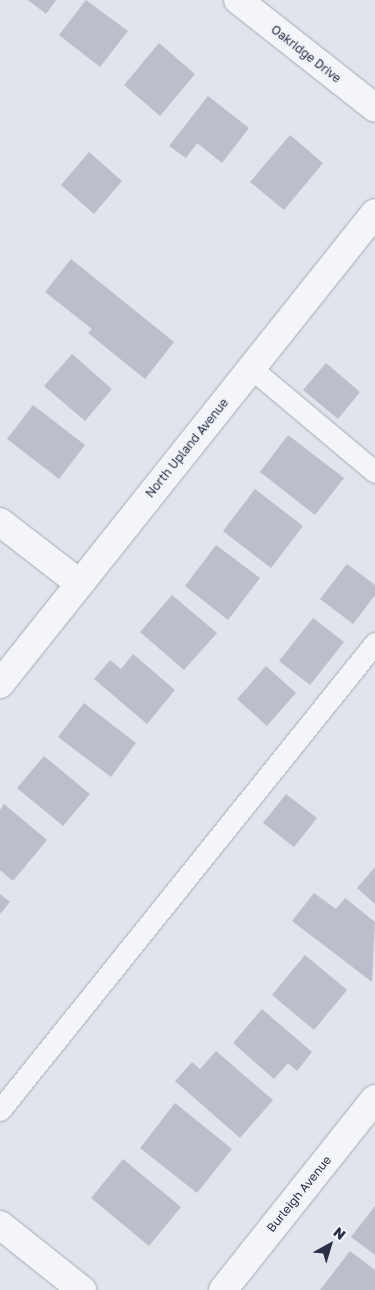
<!DOCTYPE html>
<html>
<head>
<meta charset="utf-8">
<style>
	body { margin:0 }
	#map { position:relative; width:375px; height:1290px; overflow:hidden; background:#e1e4eb; font-family:"Golos Text",sans-serif }
	div>[style] { position:absolute }
	[style*='--x'] { left:calc(var(--x)*1px); top:calc(var(--y)*1px); width:calc(var(--w)*1px); rotate:calc(var(--a)*1deg) }
	.building>* { inset:0; background:#babfcb }
	.roads { filter:drop-shadow(0 0 1px #a5aab6) drop-shadow(0 0 1px #a5aab6) }
	.lane>* { height:21px; margin:-10.5px; padding:0 10.5px; transform-origin:10.5px; border-radius:10.5px; background:#f4f5f9 }
	.street>* { height:28px; margin:-14px; padding:0 14px; transform-origin:14px; border-radius:14px; background:#f4f5f9 }
	span { translate:-50% -50%; white-space:nowrap; text-align:center; line-height:1.15; -webkit-text-stroke:4px #f0f3f8; paint-order:stroke }
	.street-label { font-size:12px; color:#273045 }
	.north { position:absolute; left:305px; top:1220px; width:50px; height:50px; -webkit-text-stroke:4px #f0f3f8; paint-order:stroke; rotate:39deg; font-size:14px; font-weight:700; line-height:20px; text-align:center; color:#273045 }
	.north::after { content:''; display:block; margin:auto; width:18px; height:22px; background:#273045; clip-path:polygon(50% 0,100% 100%,50% 72%,0 100%) }
</style>
</head>
<body>
<div id="map">
	<div class="building">
		<div style="clip-path:polygon(28px 0,56px 0,46px 14px)"></div>
		<div style="clip-path:polygon(86px 0,128px 31px,100px 67px,59px 35px)"></div>
		<div style="clip-path:polygon(159px 43px,195px 74px,160px 116px,124px 85px)"></div>
		<div style="clip-path:polygon(208px 96px,249px 128px,222px 163px,197px 143px,186px 158px,169px 146px)"></div>
		<div style="clip-path:polygon(290px 135px,323px 163px,284px 210px,250px 182px)"></div>
		<div style="clip-path:polygon(89px 152px,122px 181px,94px 214px,61px 185px)"></div>
		<div style="clip-path:polygon(71px 259px,174px 342px,145px 379px,88px 333px,92px 329px,45px 292px)"></div>
		<div style="clip-path:polygon(72px 354px,112px 389px,85px 421px,44px 386px)"></div>
		<div style="clip-path:polygon(326px 363px,360px 392px,338px 419px,303px 390px)"></div>
		<div style="clip-path:polygon(33px 405px,85px 445px,59px 479px,7px 439px)"></div>
		<div style="clip-path:polygon(288px 435px,344px 478px,315px 515px,260px 472px)"></div>
		<div style="clip-path:polygon(255px 489px,303px 526px,271px 568px,223px 531px)"></div>
		<div style="clip-path:polygon(216px 545px,260px 578px,228px 620px,185px 586px)"></div>
		<div style="clip-path:polygon(347px 564px,375px 585px,375px 595px,353px 624px,320px 599px)"></div>
		<div style="clip-path:polygon(172px 595px,217px 633px,184px 670px,140px 632px)"></div>
		<div style="clip-path:polygon(313px 618px,344px 642px,310px 685px,279px 661px)"></div>
		<div style="clip-path:polygon(133px 654px,175px 690px,147px 724px,94px 679px,110px 660px,121px 669px)"></div>
		<div style="clip-path:polygon(266px 666px,296px 693px,267px 726px,237px 699px)"></div>
		<div style="clip-path:polygon(84px 703px,136px 743px,111px 777px,58px 737px)"></div>
		<div style="clip-path:polygon(44px 756px,90px 794px,63px 826px,17px 788px)"></div>
		<div style="clip-path:polygon(286px 794px,317px 818px,294px 847px,263px 823px)"></div>
		<div style="clip-path:polygon(4px 804px,47px 840px,13px 881px,0 870px,0 810px)"></div>
		<div style="clip-path:polygon(375px 867px,375px 904px,357px 888px)"></div>
		<div style="clip-path:polygon(314px 893px,336px 909px,345px 898px,375px 922px,372px 982px,292px 921px)"></div>
		<div style="clip-path:polygon(0 894px,10px 902px,0 914px)"></div>
		<div style="clip-path:polygon(305px 955px,347px 990px,314px 1030px,272px 995px)"></div>
		<div style="clip-path:polygon(262px 1009px,312px 1052px,297px 1071px,288px 1063px,274px 1079px,233px 1043px)"></div>
		<div style="clip-path:polygon(216px 1051px,273px 1100px,240px 1138px,175px 1081px,192px 1062px,200px 1069px)"></div>
		<div style="clip-path:polygon(175px 1103px,232px 1149px,197px 1193px,140px 1148px)"></div>
		<div style="clip-path:polygon(123px 1159px,181px 1207px,149px 1246px,91px 1198px)"></div>
		<div style="clip-path:polygon(375px 1206px,375px 1255px,351px 1237px)"></div>
		<div style="clip-path:polygon(350px 1251px,375px 1270px,375px 1290px,320px 1290px)"></div>
	</div>
	<div class="roads">
		<div class="lane">
			<div style="--x:251;--y:368;--w:162;--a:40"></div>
			<div style="--x:0;--y:1110;--w:599;--a:-51.24"></div>
		</div>
		<div class="street">
			<div style="--x:238;--y:0;--w:174;--a:38.2"></div>
			<div style="--x:0;--y:522;--w:100;--a:37.7"></div>
			<div style="--x:0;--y:684;--w:602;--a:-51.47"></div>
			<div style="--x:0;--y:1225;--w:105;--a:38.4"></div>
			<div style="--x:223;--y:1290;--w:244;--a:-51.5"></div>
		</div>
	</div>
	<div class="street-label">
		<span style="left:306px;top:54px;rotate:38deg">Oakridge Drive</span>
		<span style="left:187px;top:448px;rotate:-51deg">North Upland Avenue</span>
		<span style="left:299px;top:1194px;rotate:-51deg">Burleigh Avenue</span>
	</div>
	<div class="north">N</div>
</div>
</body>
</html>
